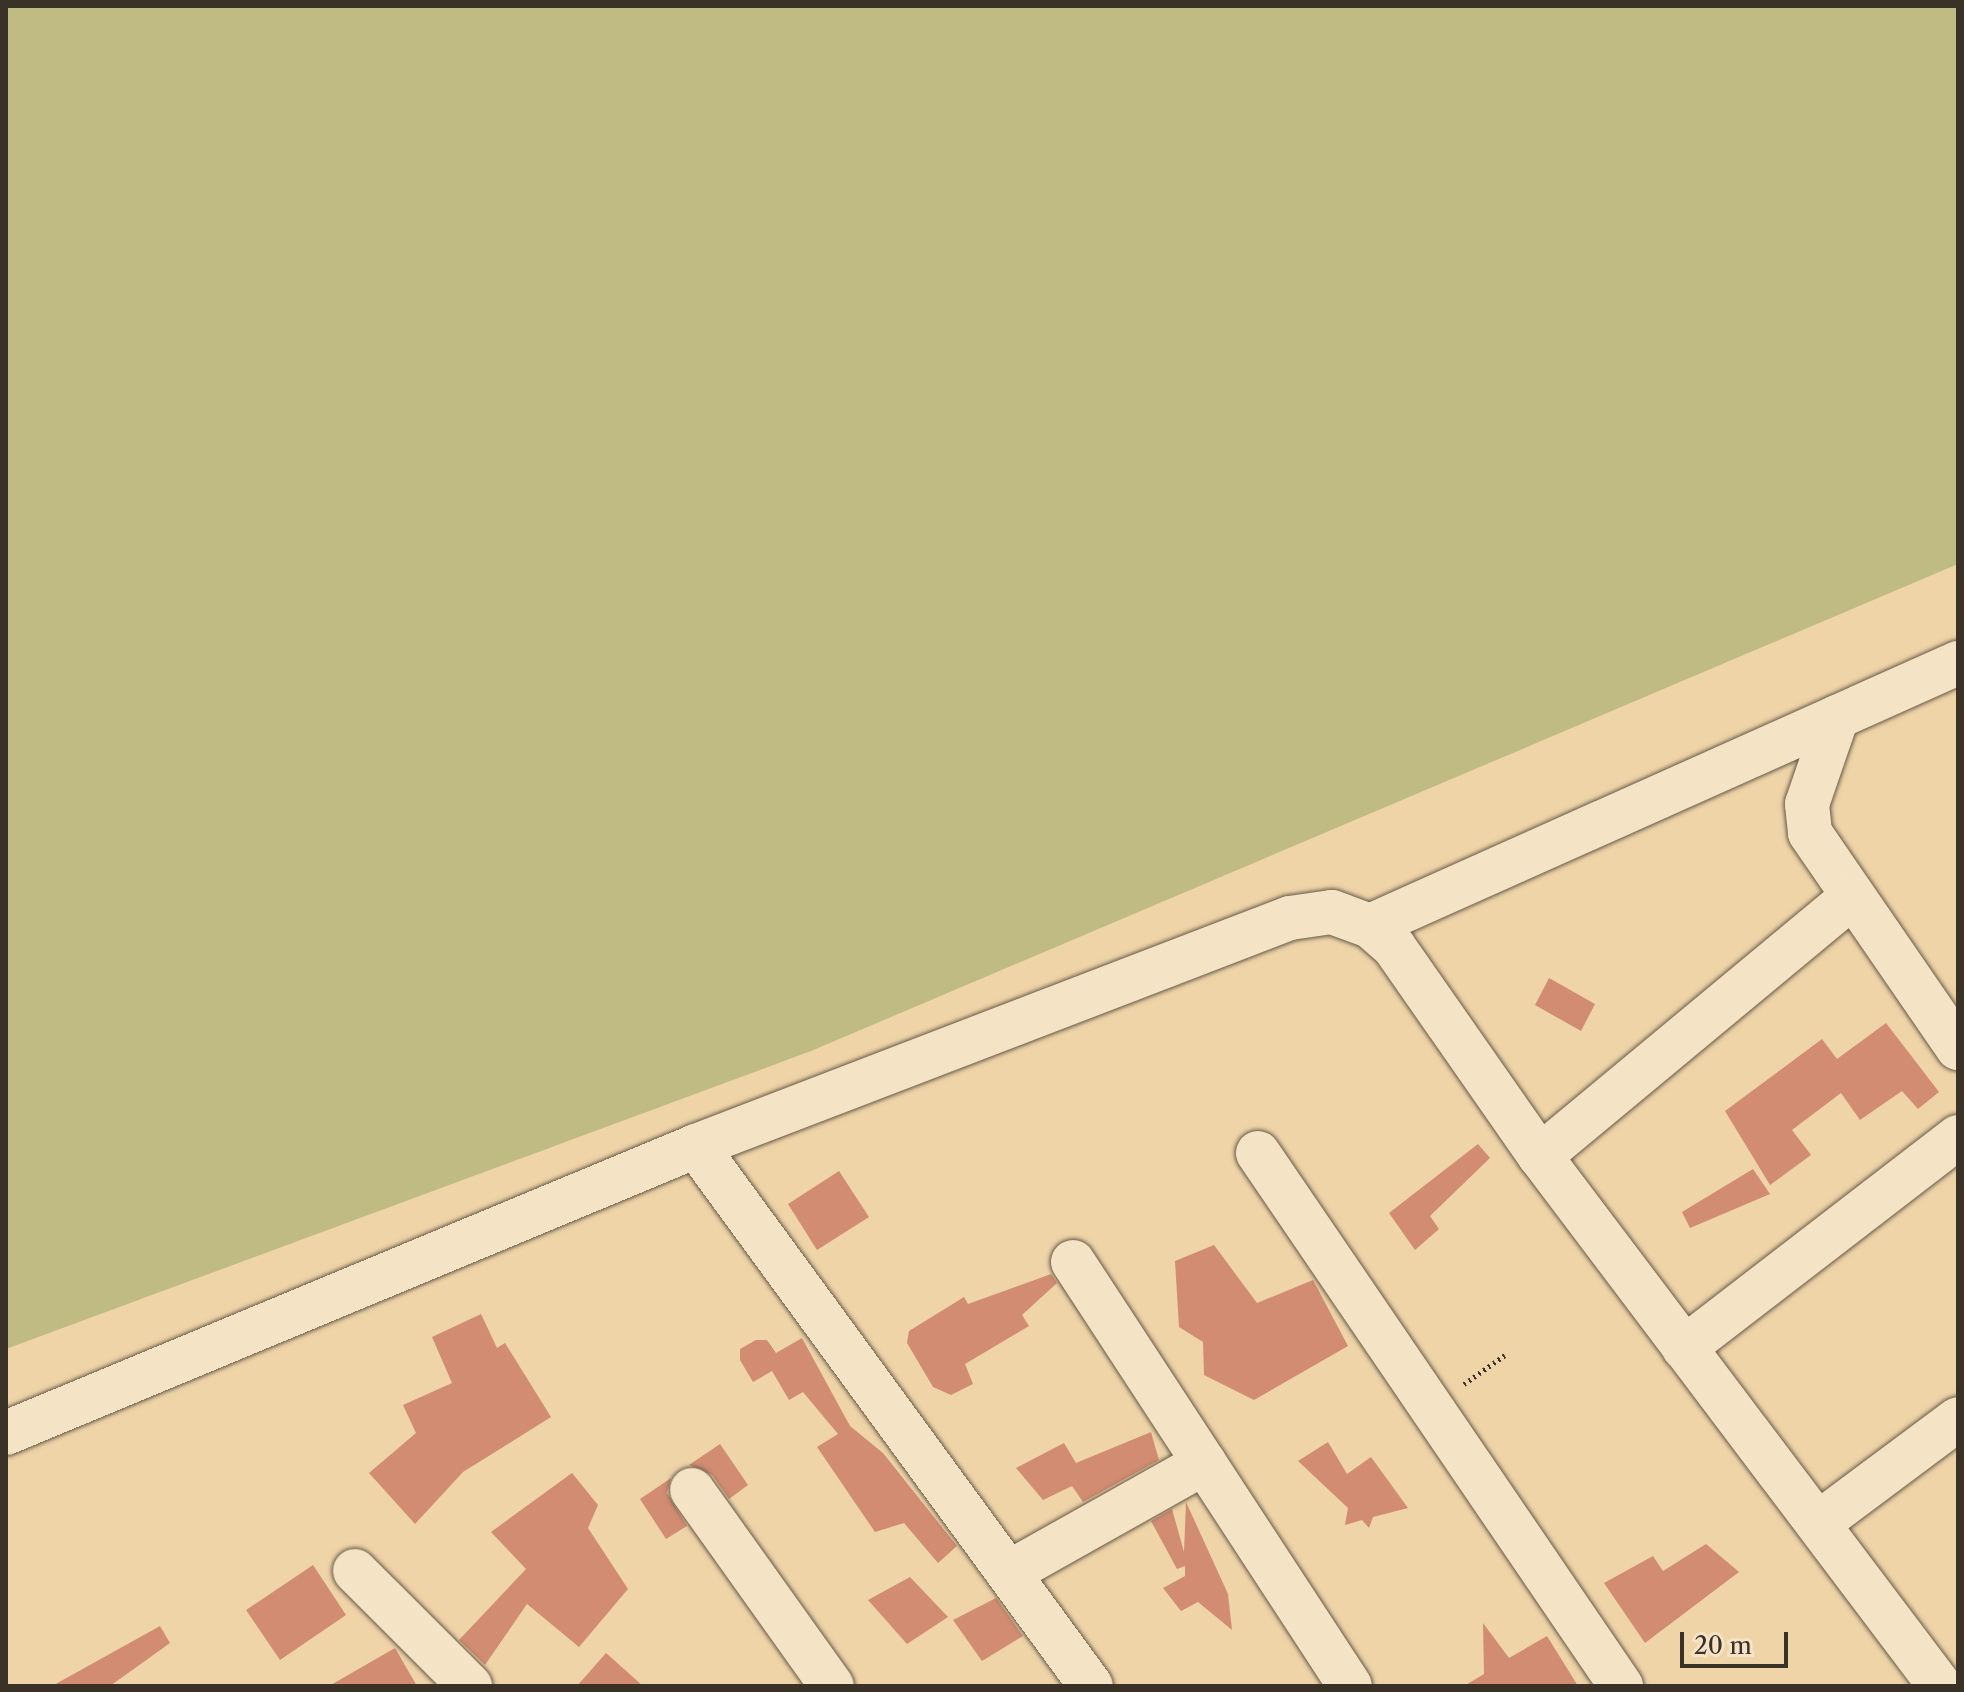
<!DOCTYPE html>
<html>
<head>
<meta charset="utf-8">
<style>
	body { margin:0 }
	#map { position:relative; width:1964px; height:1692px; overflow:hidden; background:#efd4a8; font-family:"Libre Caslon Text",serif }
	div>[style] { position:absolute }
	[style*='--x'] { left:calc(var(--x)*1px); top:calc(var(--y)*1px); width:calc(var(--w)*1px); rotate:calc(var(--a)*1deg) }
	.green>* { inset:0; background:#c0bb83 }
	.building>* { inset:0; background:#d18c72 }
	.path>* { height:5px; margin-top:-2.5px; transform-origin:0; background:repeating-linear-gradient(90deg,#3a3127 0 2px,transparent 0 6px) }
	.roads { filter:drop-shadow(0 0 2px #675a47) drop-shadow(0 0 2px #675a47) }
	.minor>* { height:44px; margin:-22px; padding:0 22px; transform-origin:22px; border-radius:22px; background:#f5e3c6 }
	span { translate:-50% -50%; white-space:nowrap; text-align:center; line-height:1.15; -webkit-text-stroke:6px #f5e3c6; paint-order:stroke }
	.frame { position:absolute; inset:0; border:8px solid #3a3127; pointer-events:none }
	.scale { position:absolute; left:1680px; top:1632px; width:108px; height:36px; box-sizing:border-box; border:4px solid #3a3127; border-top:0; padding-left:10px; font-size:24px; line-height:28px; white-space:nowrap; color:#3a3127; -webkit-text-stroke:6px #f5e3c6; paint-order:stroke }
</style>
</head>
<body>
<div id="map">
	<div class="green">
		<div style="clip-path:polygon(6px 6px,1958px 6px,1958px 564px,811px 1051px,6px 1349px)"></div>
	</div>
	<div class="building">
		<div style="clip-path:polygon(1549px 978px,1595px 1004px,1581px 1031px,1535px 1005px)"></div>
		<div style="clip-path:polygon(1886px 1023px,1939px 1092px,1918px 1109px,1902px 1091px,1860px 1120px,1841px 1093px,1792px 1130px,1811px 1155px,1770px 1185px,1725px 1111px,1822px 1039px,1837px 1059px)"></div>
		<div style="clip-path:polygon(1478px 1144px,1490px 1158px,1430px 1216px,1439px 1229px,1415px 1250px,1389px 1213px)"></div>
		<div style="clip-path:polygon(1753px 1169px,1770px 1194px,1690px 1228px,1682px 1212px)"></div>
		<div style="clip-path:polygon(839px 1171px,869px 1217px,817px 1250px,788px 1204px)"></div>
		<div style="clip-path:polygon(1214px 1245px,1257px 1303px,1313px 1280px,1348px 1346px,1254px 1400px,1204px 1375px,1203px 1342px,1179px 1327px,1175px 1261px)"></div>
		<div style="clip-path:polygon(1051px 1274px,1057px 1283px,1022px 1315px,1029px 1326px,965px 1364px,973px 1384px,951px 1395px,933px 1387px,907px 1343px,909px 1331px,964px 1297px,968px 1304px)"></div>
		<div style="clip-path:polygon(481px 1314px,497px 1348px,505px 1343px,551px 1417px,463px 1472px,415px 1524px,369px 1473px,416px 1433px,403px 1405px,452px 1383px,432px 1337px)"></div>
		<div style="clip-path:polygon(802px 1338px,850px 1426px,883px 1453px,957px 1546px,938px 1563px,904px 1523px,875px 1532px,817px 1447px,838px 1434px,803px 1392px,789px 1400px,772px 1371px,753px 1382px,740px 1360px,740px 1349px,756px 1340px,767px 1340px,776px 1353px)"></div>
		<div style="clip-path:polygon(1151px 1432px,1159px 1460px,1083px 1502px,1072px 1486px,1043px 1500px,1016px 1468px,1064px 1443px,1076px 1463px)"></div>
		<div style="clip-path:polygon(1328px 1442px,1347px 1474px,1371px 1457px,1408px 1508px,1373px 1517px,1369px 1528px,1362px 1520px,1345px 1525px,1348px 1508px,1298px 1461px)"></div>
		<div style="clip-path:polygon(720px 1444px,748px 1485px,729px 1499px,712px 1475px,689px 1465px)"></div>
		<div style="clip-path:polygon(572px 1473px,598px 1505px,588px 1528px,628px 1589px,579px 1647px,527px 1604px,485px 1665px,459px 1640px,526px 1569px,491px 1532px)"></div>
		<div style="clip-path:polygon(671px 1478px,667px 1493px,687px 1526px,666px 1539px,640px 1499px)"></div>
		<div style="clip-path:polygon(1186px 1502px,1228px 1594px,1232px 1630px,1198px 1602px,1181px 1611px,1163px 1588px,1185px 1576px,1185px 1566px,1177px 1569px,1151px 1521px,1172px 1509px,1184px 1552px)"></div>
		<div style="clip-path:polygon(1706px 1544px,1739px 1572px,1645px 1643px,1604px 1583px,1653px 1556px,1663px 1571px)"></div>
		<div style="clip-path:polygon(313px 1565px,346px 1615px,280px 1660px,246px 1610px)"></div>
		<div style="clip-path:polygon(910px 1577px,948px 1617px,907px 1644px,868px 1600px)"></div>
		<div style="clip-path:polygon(996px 1598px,1023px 1636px,982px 1661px,953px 1620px)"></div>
		<div style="clip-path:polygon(1483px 1623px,1509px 1658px,1547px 1636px,1578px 1686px,1464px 1686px,1484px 1674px)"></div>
		<div style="clip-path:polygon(160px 1626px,170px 1643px,110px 1686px,52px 1686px)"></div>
		<div style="clip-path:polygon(395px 1648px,417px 1686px,329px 1686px)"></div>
		<div style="clip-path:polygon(606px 1653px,643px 1686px,577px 1686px)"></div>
	</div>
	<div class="path">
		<div style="--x:1464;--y:1384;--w:50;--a:-35.3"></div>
	</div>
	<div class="roads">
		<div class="minor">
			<div style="--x:1837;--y:717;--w:92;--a:109"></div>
			<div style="--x:1807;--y:804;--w:29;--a:84"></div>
			<div style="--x:1810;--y:833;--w:261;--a:55.5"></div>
			<div style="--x:1370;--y:926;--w:644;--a:-24.1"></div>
			<div style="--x:696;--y:1146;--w:669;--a:53.82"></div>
			<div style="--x:1258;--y:1153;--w:645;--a:55.74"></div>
			<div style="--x:1540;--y:1156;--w:404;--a:-39.7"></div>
			<div style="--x:1073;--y:1262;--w:506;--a:56.84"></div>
			<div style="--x:1684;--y:1348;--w:346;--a:-37.6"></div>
			<div style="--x:6;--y:1433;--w:747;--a:-22.58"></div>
			<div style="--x:696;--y:1146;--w:636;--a:-21"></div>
			<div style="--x:1290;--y:918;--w:42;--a:-8.1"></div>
			<div style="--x:1332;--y:912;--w:40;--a:20.2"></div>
			<div style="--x:1370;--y:926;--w:32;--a:41"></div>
			<div style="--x:1394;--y:947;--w:255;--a:55.1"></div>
			<div style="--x:1540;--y:1156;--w:664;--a:52.96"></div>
			<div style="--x:692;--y:1490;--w:241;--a:54.5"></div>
			<div style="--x:1820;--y:1522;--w:172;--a:-36.7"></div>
			<div style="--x:355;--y:1571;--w:163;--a:45"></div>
			<div style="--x:1010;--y:1572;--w:223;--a:-29.3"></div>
		</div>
	</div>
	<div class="frame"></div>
	<div class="scale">20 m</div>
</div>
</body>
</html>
